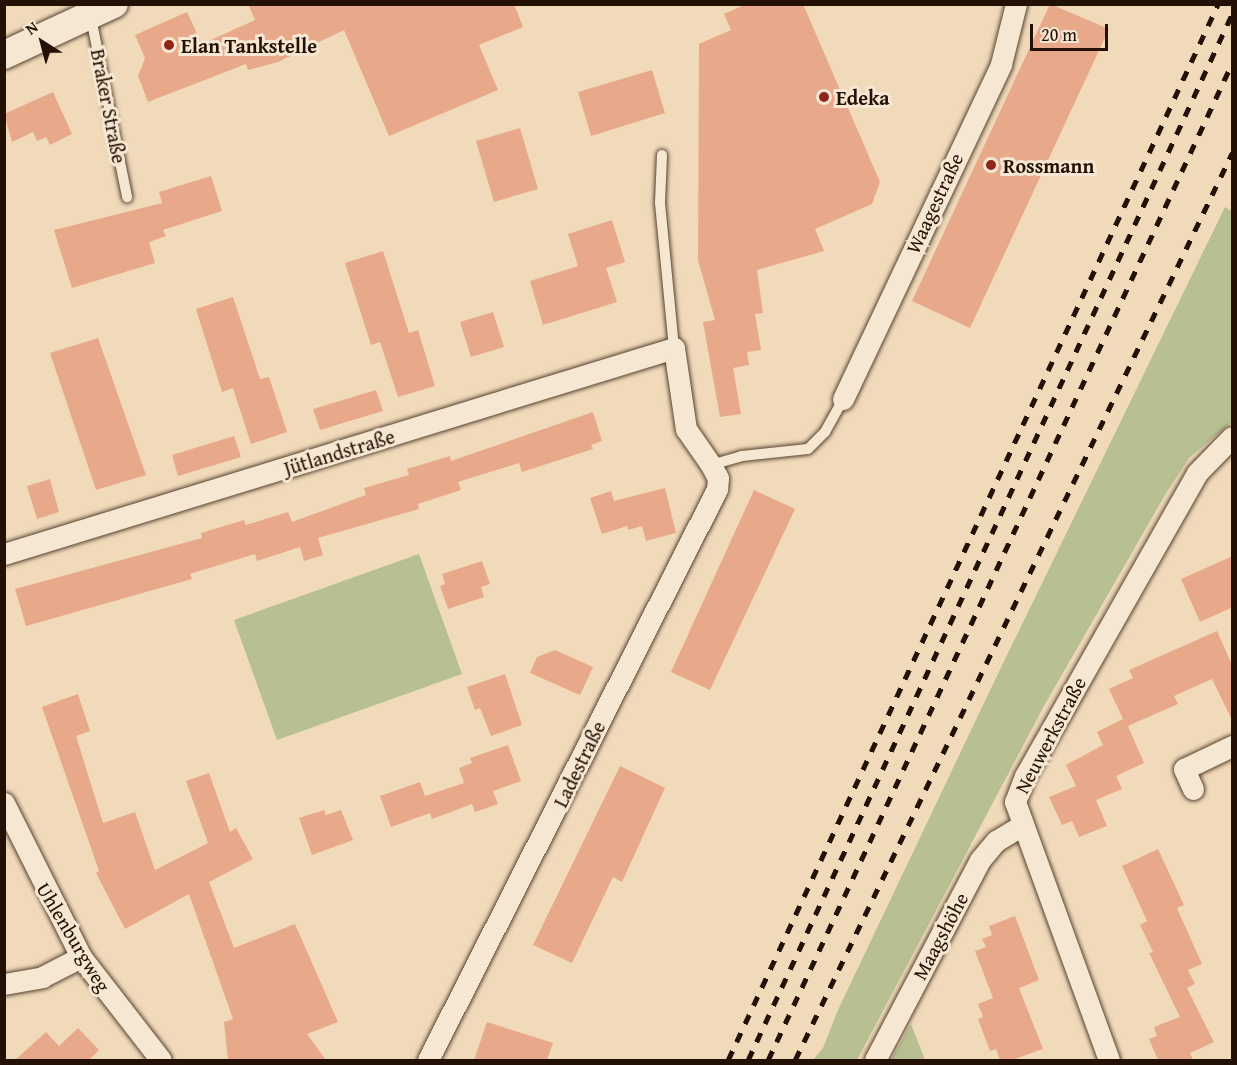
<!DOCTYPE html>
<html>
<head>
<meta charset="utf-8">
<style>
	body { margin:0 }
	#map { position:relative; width:1237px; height:1065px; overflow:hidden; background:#f1daba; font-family:"Gentium Book Plus",serif }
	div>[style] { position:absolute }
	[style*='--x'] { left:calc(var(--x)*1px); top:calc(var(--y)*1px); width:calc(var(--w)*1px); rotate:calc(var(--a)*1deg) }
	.green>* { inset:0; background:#b8c091 }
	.building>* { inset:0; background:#e8a98b }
	.roads { filter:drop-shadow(0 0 2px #574332) drop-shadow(0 0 2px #574332) }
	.service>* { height:10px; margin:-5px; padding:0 5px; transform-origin:5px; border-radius:5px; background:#f6e7d2 }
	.minor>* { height:21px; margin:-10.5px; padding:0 10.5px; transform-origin:10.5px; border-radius:10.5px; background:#f6e7d2 }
	.secondary>* { height:28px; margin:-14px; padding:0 14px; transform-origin:14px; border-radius:14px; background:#f6e7d2 }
	.rail>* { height:4.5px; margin-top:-2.25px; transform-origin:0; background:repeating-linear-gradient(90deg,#241105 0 10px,transparent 0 20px) }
	.dots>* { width:16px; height:16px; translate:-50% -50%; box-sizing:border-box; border:3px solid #f6e7d2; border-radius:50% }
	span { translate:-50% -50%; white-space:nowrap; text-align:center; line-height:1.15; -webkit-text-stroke:6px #f6e7d2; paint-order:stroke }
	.poi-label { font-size:20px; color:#241105; font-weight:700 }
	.left { translate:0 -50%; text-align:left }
	.street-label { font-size:20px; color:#241105 }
	.frame { position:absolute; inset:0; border:6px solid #241105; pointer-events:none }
	.north { position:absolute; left:12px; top:12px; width:60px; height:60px; -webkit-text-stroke:4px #f6e7d2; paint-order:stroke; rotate:324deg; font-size:16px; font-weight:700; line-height:24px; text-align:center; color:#241105 }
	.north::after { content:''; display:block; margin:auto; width:21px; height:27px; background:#241105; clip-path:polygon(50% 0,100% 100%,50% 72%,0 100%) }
	.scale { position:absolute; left:1030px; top:24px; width:78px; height:27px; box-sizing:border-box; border:3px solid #241105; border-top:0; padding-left:8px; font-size:18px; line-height:21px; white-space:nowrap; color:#241105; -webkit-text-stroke:4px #f6e7d2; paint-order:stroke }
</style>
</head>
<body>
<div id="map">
	<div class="green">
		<div style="clip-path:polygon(1225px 207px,1232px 211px,1232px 422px,1189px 458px,1165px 495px,1044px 706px,857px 1060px,813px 1060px,823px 1048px,838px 1010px,993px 684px)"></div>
		<div style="clip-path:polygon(419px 554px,462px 674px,277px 740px,234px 620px)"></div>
		<div style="clip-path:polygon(911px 1024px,925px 1060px,891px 1060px)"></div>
	</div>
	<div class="building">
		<div style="clip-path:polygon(248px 4px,514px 4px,523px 27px,479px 45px,498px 90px,389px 136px,344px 30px,278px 62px,248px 70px,246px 64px,148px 102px,138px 76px,145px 58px,135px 35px,187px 12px,202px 44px,255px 20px)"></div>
		<div style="clip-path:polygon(746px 4px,803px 4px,880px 182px,872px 204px,815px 229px,824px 251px,757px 270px,763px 313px,755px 314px,761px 350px,747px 352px,749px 365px,733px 368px,741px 414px,720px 417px,703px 322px,715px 320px,698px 260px,699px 44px,731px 30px,724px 14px)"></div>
		<div style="clip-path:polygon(1050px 4px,1109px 29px,970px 328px,912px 301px)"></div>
		<div style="clip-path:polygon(652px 70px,665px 113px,591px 136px,578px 92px)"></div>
		<div style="clip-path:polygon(53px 92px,72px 134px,50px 145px,46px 137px,37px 141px,33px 132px,12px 142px,4px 114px)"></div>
		<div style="clip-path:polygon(520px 128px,538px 189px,494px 202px,476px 141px)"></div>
		<div style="clip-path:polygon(211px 176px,222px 211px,163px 230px,166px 236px,149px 242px,155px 263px,72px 288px,54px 230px,162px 203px,159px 192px)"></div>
		<div style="clip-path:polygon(612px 220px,625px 262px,606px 268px,617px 302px,543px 325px,530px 281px,578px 266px,568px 234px)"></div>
		<div style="clip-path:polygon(383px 251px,409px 333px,418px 330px,435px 386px,398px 397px,380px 342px,371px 345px,345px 263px)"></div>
		<div style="clip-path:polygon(233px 297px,260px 379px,269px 377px,287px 432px,251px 444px,233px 388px,222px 392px,196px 309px)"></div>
		<div style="clip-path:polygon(493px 312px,504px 347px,471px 357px,460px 322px)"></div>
		<div style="clip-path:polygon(98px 338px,146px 475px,96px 490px,50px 353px)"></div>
		<div style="clip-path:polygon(376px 390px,383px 411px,320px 430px,313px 409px)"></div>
		<div style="clip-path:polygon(593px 412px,602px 441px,591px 445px,593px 449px,522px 472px,519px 463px,458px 482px,461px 490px,418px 504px,419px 509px,318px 538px,323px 555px,304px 561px,300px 547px,257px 561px,255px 554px,190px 574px,192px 579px,26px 626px,15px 589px,202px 538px,201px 533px,244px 520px,246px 525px,288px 512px,292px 522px,366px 495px,364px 488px,409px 475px,407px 469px,450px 456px,451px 461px)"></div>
		<div style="clip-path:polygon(234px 436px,241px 457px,178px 476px,172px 455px)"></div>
		<div style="clip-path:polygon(50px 479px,59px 512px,37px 519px,27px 486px)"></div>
		<div style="clip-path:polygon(665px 488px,676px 533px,646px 541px,642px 526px,628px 530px,627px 526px,602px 534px,590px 498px,611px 491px,614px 501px)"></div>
		<div style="clip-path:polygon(754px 490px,795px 509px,710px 690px,671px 672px)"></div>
		<div style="clip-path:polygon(1233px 556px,1233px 607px,1200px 622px,1181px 579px)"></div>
		<div style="clip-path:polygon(482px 561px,490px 584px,481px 587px,484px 597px,448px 609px,440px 586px,445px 584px,442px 574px)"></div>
		<div style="clip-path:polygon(1217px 631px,1233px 667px,1233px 722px,1212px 679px,1174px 696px,1178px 704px,1128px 726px,1144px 763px,1116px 776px,1122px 789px,1096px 800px,1107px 826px,1079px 837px,1072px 821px,1062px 825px,1049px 797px,1076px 786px,1066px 765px,1103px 745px,1097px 732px,1123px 719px,1109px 689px,1133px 678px,1129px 670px)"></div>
		<div style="clip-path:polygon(555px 650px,593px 667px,580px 695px,530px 673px,537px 657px)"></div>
		<div style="clip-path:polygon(505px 674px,522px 725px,491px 736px,480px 708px,475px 710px,467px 687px)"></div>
		<div style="clip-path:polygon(78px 694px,90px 731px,76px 736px,103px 823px,135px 812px,155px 870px,208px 843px,186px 781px,209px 773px,230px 832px,236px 828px,253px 859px,209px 882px,234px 948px,295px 924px,338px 1022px,307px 1034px,326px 1060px,228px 1060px,224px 1022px,233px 1019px,189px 894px,125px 929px,96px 873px,99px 871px,42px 707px)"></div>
		<div style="clip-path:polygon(508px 745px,521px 781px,493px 791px,498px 804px,475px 812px,472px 804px,432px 819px,430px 813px,391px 827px,380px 796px,420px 782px,425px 796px,464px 783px,459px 768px,472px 763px,470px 758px)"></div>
		<div style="clip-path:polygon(620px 766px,665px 788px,622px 882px,613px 877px,572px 963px,533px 945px)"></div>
		<div style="clip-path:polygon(324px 810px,326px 815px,341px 810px,353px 840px,312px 855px,299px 818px)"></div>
		<div style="clip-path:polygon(1158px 849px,1184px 905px,1177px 908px,1202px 964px,1188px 970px,1195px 984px,1187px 988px,1214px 1042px,1190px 1053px,1193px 1060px,1158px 1060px,1149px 1039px,1157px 1036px,1154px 1027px,1180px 1017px,1149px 953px,1153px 952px,1140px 925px,1147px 921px,1122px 866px)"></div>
		<div style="clip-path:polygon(1015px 916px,1039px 980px,1019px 988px,1043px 1049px,1012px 1060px,1000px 1060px,996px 1049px,990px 1051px,978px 1019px,983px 1017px,978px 1004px,993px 998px,975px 951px,986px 947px,982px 939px,992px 935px,989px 926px)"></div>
		<div style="clip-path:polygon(487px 1022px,553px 1043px,547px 1060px,474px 1060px)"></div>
		<div style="clip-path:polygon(78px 1028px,99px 1050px,89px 1060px,15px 1060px,46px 1032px,59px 1046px)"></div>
	</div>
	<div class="roads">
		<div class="service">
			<div style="--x:91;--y:18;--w:183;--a:78.6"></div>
			<div style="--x:662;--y:155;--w:48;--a:92.4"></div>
			<div style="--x:660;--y:203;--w:146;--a:84.5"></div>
			<div style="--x:711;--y:465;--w:32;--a:-16"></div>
			<div style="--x:742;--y:456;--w:66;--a:-6.1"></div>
			<div style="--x:808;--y:449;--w:24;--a:-45"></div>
			<div style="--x:825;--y:432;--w:38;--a:-61"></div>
		</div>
		<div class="minor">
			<div style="--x:843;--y:399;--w:370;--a:-64.7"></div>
			<div style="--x:1001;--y:64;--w:62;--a:-76"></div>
			<div style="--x:4;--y:554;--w:701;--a:-17.09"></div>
			<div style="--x:674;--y:348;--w:82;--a:81.6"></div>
			<div style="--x:686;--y:429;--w:44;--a:55.2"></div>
			<div style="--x:711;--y:465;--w:15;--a:62"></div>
			<div style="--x:718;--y:478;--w:11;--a:95"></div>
			<div style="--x:717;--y:489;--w:640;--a:116.85"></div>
			<div style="--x:1193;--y:789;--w:22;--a:-114"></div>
			<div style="--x:1184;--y:769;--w:53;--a:-25.6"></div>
			<div style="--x:4;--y:803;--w:172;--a:63.4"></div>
			<div style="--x:81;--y:957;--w:130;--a:52.2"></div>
			<div style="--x:4;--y:984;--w:39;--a:-10"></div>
			<div style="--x:42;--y:977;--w:44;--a:-27.1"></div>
			<div style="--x:875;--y:1060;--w:226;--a:-62.3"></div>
			<div style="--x:980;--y:860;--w:25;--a:-50"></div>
			<div style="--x:996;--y:841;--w:29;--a:-31"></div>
			<div style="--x:1109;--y:1060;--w:275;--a:-110"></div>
			<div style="--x:1015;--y:802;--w:28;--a:-69"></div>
			<div style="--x:1025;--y:776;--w:348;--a:-60.4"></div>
			<div style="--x:1197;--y:473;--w:50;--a:-45.8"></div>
		</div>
		<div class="secondary">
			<div style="--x:4;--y:55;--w:121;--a:-24.9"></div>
		</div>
	</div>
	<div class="rail">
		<div style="--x:728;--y:1060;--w:1164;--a:-65.11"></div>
		<div style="--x:748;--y:1060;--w:1153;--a:-65.17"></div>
		<div style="--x:768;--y:1060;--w:1100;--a:-65.04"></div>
		<div style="--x:795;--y:1060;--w:1007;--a:-64.27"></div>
	</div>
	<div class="dots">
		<div style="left:169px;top:45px;background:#8f2418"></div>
		<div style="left:824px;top:97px;background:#8f2418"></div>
		<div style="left:991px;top:165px;background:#8f2418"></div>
	</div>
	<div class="poi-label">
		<span class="left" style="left:181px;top:45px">Elan Tankstelle</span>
		<span class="left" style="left:836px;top:97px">Edeka</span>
		<span class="left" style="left:1003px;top:165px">Rossmann</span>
	</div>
	<div class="street-label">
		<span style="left:109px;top:106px;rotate:79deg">Braker Straße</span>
		<span style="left:934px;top:203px;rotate:-65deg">Waagestraße</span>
		<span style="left:339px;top:452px;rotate:-17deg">Jütlandstraße</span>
		<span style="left:1050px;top:735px;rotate:-62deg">Neuwerkstraße</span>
		<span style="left:579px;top:764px;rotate:-64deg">Ladestraße</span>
		<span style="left:940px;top:936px;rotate:-62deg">Maagshöhe</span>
		<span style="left:74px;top:937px;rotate:59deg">Uhlenburgweg</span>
	</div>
	<div class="frame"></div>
	<div class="north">N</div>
	<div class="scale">20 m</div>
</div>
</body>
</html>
